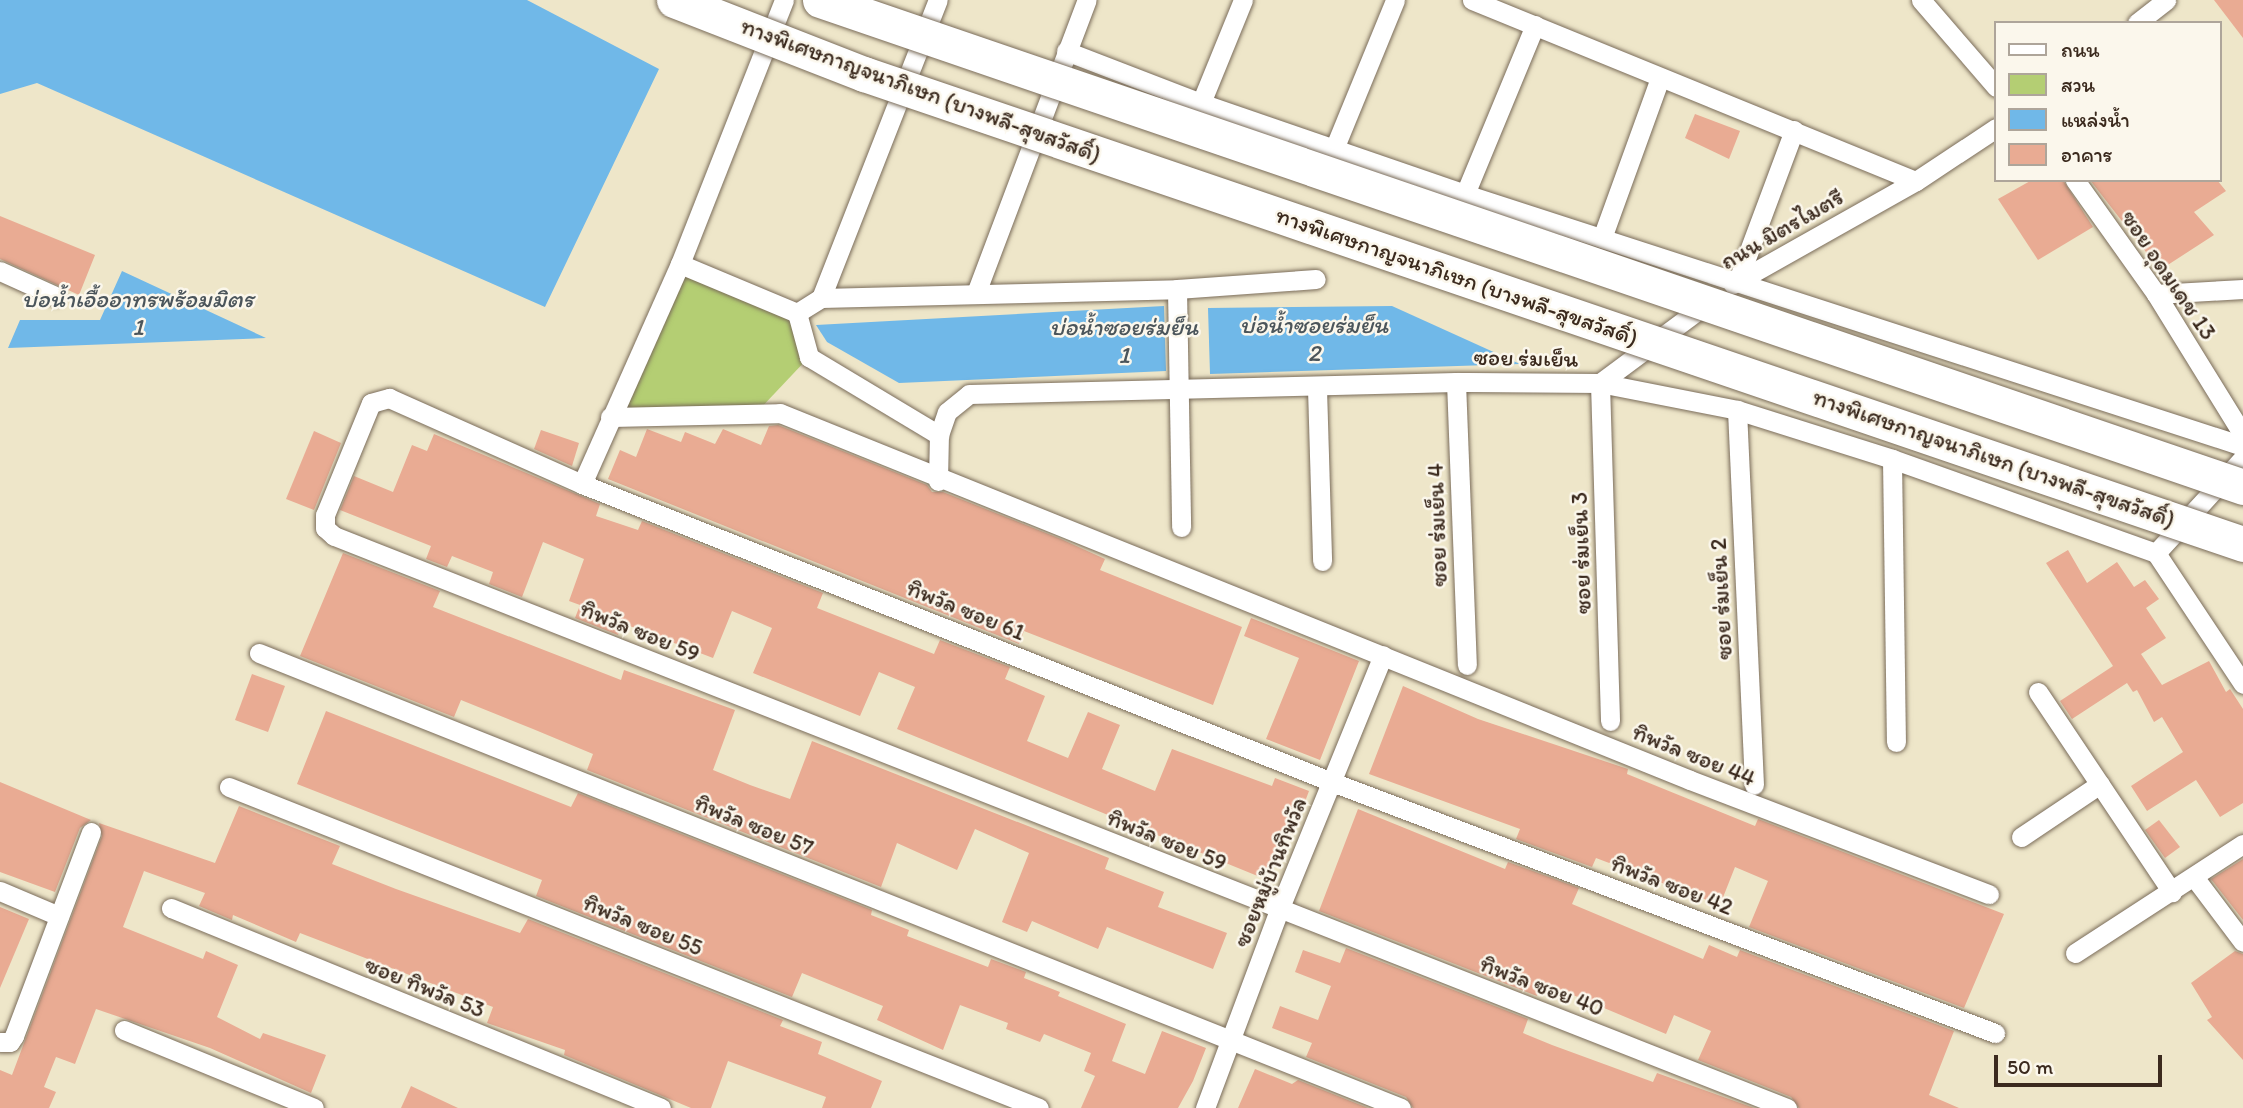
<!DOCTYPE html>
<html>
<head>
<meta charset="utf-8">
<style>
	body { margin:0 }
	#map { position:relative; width:2243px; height:1108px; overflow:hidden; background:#eee6c9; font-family:Itim,"Playpen Sans Thai",sans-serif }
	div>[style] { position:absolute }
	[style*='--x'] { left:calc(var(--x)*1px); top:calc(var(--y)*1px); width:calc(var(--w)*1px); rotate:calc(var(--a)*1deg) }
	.green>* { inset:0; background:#b4ce73 }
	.water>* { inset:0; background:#70b8e8 }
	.building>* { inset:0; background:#e9ab93 }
	.roads { filter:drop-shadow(0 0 2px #7a6c5a) drop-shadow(0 0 2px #7a6c5a) }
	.minor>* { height:19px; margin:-9.5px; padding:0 9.5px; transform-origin:9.5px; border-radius:9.5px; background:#fff }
	.bridges { filter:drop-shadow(0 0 2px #7a6c5a) drop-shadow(0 0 2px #7a6c5a) }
	.motorway-bridge>* { height:35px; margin:-17.5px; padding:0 17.5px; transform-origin:17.5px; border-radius:17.5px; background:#fff }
	span { translate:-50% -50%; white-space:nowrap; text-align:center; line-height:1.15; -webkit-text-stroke:5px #fbf7ec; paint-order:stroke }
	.street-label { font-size:23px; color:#3b2a1e }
	.water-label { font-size:24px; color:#4b555b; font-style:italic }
	.legend { position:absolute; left:1994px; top:21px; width:228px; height:161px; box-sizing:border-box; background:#fbf7ec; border:2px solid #aea59a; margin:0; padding:9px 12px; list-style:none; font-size:21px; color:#3b2a1e }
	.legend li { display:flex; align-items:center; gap:14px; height:35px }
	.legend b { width:35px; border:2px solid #aea59a }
	.scale { position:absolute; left:1994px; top:1055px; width:168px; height:32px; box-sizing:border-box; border:4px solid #3b2a1e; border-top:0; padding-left:9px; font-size:21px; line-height:24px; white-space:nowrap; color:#3b2a1e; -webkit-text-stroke:5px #fbf7ec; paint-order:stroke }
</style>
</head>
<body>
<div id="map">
	<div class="green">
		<div style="clip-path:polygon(680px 264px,797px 313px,809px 357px,756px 413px,610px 417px)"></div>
	</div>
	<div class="water">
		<div style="clip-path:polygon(0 0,527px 0,659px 69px,545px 307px,37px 83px,0 94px)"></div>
		<div style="clip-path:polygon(122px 271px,266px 338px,8px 348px,20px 320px,100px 320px)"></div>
		<div style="clip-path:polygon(1164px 306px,1166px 371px,899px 383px,827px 342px,816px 325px)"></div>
		<div style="clip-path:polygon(1392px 306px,1520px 364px,1210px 374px,1208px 308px)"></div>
	</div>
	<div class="building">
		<div style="clip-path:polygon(2214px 0,2243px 0,2243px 38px)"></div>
		<div style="clip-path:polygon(1695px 114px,1740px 131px,1729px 159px,1685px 138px)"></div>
		<div style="clip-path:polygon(2032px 180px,2063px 180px,2093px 227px,2038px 260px,1998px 199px)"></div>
		<div style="clip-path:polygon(2090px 180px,2217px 180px,2226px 191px,2194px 212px,2214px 235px,2160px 270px)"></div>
		<div style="clip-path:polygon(0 216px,95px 255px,79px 295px,0 259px)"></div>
		<div style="clip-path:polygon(778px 425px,927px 485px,932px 492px,943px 492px,1061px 539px,1105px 559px,1100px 570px,1242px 627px,1213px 705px,1024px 631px,1019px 644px,608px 479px,620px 450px,636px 457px,647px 429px,681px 442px,685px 432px,715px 444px,723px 429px,761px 445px,769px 426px)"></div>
		<div style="clip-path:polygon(541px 430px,579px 443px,572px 466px,534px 449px)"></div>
		<div style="clip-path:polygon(314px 431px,341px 443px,314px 510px,286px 499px)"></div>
		<div style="clip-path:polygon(434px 434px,600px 504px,596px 516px,638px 530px,642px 521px,823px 593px,817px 608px,934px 654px,940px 640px,1010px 667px,1005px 679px,1045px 696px,1027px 741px,1068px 758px,1088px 712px,1120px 725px,1102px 769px,1155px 791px,1172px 749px,1272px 786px,1275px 778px,1309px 791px,1291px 839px,1285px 837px,1265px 879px,897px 729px,915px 687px,879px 672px,860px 716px,753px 673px,772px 628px,732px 611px,713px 658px,622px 623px,618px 635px,575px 618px,580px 605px,569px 601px,584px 559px,543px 542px,522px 597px,489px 584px,493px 572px,452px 556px,447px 567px,426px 559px,431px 546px,340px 510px,354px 476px,393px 492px,412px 445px,427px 451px)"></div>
		<div style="clip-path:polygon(2068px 550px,2087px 583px,2117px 562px,2134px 587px,2145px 580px,2159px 599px,2146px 608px,2166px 638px,2141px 654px,2162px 685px,2209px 661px,2226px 692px,2230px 689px,2243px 709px,2243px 803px,2220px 817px,2196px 780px,2147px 811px,2131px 786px,2183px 752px,2162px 717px,2154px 722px,2137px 690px,2133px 692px,2127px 683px,2072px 719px,2060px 701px,2113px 666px,2046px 563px)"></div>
		<div style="clip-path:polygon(343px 553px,440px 591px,433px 607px,621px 680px,624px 670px,735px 710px,713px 770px,750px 785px,790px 799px,812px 741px,1109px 858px,1105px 869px,1164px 892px,1158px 907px,1227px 933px,1213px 969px,1107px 927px,1098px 949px,1032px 921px,1027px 932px,1002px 922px,1029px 853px,975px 829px,957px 870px,897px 843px,881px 887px,587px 770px,593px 754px,533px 729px,461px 700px,454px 717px,300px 656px)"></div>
		<div style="clip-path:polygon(1251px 618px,1359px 661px,1320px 760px,1266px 739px,1299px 658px,1244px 636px)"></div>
		<div style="clip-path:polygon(252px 674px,285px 686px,268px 732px,235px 720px)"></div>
		<div style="clip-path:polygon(1403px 686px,1478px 719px,1628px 769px,1627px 774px,1755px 826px,1758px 819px,2004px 914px,1964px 1008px,1749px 927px,1768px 881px,1735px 867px,1720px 905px,1596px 858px,1592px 867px,1516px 839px,1520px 829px,1369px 774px)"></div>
		<div style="clip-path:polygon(326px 711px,571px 807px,578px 793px,872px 910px,871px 915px,909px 930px,907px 936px,988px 967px,991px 959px,1026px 972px,1024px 978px,1060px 992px,1058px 996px,1126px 1024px,1112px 1061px,1145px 1074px,1162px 1031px,1206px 1048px,1193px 1081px,1178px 1108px,1081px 1108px,1095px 1076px,1084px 1071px,1091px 1053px,1044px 1034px,1040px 1042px,1006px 1029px,1008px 1023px,960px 1005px,943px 1050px,877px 1020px,883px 1006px,802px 973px,792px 997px,536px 896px,542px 880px,297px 784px)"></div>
		<div style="clip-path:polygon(0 782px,91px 820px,80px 828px,55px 892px,0 872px)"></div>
		<div style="clip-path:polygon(239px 806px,340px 846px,332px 864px,396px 889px,520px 933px,528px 919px,783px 1020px,780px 1026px,822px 1042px,818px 1054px,882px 1081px,871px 1108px,822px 1108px,826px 1097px,728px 1061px,711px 1108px,691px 1108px,564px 1055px,565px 1050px,487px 1023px,493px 1007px,300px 933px,296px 942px,233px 915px,232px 920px,199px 906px,205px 893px,144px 871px,123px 927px,203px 959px,206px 951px,238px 965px,217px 1017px,260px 1039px,263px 1033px,326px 1055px,311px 1093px,210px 1048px,96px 1009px,75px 1064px,56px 1057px,44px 1087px,56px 1092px,49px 1108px,0 1108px,0 1070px,12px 1075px,102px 836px,99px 823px,215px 863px)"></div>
		<div style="clip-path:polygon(1358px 809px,1505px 869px,1508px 862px,1579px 888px,1572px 904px,1703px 959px,1709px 945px,1737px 957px,1740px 950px,1954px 1031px,1929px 1095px,1959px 1108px,1799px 1108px,1791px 1097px,1698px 1060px,1711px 1031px,1674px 1015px,1666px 1034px,1542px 982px,1537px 996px,1319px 911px)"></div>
		<div style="clip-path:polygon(2159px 820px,2180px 847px,2165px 858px,2145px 830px)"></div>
		<div style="clip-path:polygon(2243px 859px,2243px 920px,2211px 879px)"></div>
		<div style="clip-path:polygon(0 907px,29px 919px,0 988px)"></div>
		<div style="clip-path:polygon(1346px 948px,1528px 1019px,1523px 1033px,1552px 1045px,1653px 1082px,1657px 1073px,1754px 1108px,1413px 1108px,1406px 1097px,1306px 1057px,1312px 1043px,1272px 1028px,1280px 1006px,1318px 1020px,1331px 986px,1295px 972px,1303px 950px,1340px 963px)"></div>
		<div style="clip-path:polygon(2235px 951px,2243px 954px,2243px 1060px,2207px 1020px,2212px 1017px,2191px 983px)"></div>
		<div style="clip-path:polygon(1255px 1069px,1292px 1084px,1298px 1080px,1368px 1108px,1238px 1108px)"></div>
		<div style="clip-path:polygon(411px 1086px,458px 1108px,401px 1108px)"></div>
	</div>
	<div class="roads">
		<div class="minor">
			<div style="--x:1243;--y:0;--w:111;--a:112.2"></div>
			<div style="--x:1201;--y:103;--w:279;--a:19"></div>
			<div style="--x:1465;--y:194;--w:818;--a:17.95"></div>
			<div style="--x:1472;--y:0;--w:479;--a:22.2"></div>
			<div style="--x:1921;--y:0;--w:115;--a:49.2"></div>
			<div style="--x:2137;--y:23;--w:37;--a:-38"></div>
			<div style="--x:1066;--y:51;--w:145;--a:21.1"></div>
			<div style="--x:1334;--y:149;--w:161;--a:-67.7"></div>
			<div style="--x:2075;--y:180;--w:140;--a:54.6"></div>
			<div style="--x:2156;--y:294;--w:166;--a:58.3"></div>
			<div style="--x:1465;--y:194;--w:183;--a:-67.5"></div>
			<div style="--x:1602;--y:238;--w:170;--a:-70.1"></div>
			<div style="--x:680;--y:264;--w:127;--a:22.7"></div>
			<div style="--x:797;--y:313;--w:46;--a:74.7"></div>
			<div style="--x:809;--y:357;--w:152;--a:31"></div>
			<div style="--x:0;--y:271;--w:60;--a:24.4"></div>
			<div style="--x:1738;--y:280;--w:160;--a:-69.5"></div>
			<div style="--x:1733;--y:284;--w:210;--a:-29.4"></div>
			<div style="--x:1916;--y:181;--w:96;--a:-33.5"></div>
			<div style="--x:1177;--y:289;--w:238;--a:89"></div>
			<div style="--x:976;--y:293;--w:313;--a:-69.3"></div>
			<div style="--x:2156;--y:294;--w:87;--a:-3.3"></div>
			<div style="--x:821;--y:298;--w:320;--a:-68.6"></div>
			<div style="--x:797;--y:313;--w:28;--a:-32"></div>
			<div style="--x:821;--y:298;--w:356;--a:-1.4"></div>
			<div style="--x:1177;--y:289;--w:139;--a:-4.1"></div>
			<div style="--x:1456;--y:382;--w:283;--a:87.8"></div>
			<div style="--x:1600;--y:383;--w:136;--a:-36.6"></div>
			<div style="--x:1600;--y:383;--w:338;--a:88.3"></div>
			<div style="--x:1317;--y:388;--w:173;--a:88.3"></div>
			<div style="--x:1737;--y:410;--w:375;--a:87.4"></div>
			<div style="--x:610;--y:417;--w:170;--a:-1.3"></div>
			<div style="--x:780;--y:413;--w:981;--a:21.96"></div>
			<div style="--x:1690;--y:780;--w:320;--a:20.9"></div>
			<div style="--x:1892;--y:459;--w:283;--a:89.2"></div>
			<div style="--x:938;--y:481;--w:46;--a:-88.8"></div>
			<div style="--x:939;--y:435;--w:24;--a:-71"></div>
			<div style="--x:947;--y:412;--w:28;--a:-39"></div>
			<div style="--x:969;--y:394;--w:487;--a:-1.4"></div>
			<div style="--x:1456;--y:382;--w:144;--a:0.4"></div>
			<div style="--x:1600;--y:383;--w:140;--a:11.1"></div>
			<div style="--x:1737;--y:410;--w:163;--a:17.5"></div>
			<div style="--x:1892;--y:459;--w:280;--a:19.6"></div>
			<div style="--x:582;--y:484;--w:241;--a:-66"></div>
			<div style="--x:680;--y:264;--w:284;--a:-68.5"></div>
			<div style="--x:2156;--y:553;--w:157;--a:56.4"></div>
			<div style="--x:2156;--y:553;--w:129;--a:-47.5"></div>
			<div style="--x:259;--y:653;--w:1229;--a:21.72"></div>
			<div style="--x:2038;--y:692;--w:241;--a:56.2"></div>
			<div style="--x:229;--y:787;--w:871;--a:21.62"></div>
			<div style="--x:2021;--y:837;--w:95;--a:-33.9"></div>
			<div style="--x:2194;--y:877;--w:81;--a:53"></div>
			<div style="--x:0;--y:891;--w:64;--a:23"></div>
			<div style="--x:171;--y:908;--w:529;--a:22.2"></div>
			<div style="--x:2075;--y:953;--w:200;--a:-33"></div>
			<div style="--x:124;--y:1030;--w:205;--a:22.3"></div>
			<div style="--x:0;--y:1042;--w:10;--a:0"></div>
			<div style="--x:10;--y:1042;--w:7;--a:-56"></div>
			<div style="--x:14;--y:1036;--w:218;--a:-69.3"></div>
			<div style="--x:1205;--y:1108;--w:211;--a:-69.5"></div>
			<div style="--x:1279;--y:910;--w:275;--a:-67.8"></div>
			<div style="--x:1787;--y:1108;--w:1562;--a:-158.51"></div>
			<div style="--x:334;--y:536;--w:12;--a:-138"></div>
			<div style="--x:325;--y:528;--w:13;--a:-90"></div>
			<div style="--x:325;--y:515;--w:121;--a:-67.7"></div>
			<div style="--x:371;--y:403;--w:19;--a:-16"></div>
			<div style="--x:389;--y:398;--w:211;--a:24"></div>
			<div style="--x:582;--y:484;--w:807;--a:21.67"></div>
			<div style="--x:1332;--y:782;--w:709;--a:20.74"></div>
		</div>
	</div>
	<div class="bridges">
		<div class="motorway-bridge">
			<div style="--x:674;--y:0;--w:204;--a:21.3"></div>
			<div style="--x:864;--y:74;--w:1457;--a:18.82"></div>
			<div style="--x:820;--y:0;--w:1504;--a:18.89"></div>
		</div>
	</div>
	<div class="street-label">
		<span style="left:921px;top:90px;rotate:20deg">ทางพิเศษกาญจนาภิเษก (บางพลี-สุขสวัสดิ์)</span>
		<span style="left:1782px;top:229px;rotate:-30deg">ถนน มิตรไมตรี</span>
		<span style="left:2169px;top:275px;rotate:56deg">ซอย อุดมเดช 13</span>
		<span style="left:1457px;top:276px;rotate:19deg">ทางพิเศษกาญจนาภิเษก (บางพลี-สุขสวัสดิ์)</span>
		<span style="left:1526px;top:358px;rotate:1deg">ซอย ร่มเย็น</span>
		<span style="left:1994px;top:458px;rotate:19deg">ทางพิเศษกาญจนาภิเษก (บางพลี-สุขสวัสดิ์)</span>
		<span style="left:1437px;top:525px;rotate:-92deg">ซอย ร่มเย็น 4</span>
		<span style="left:1581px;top:553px;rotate:-92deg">ซอย ร่มเย็น 3</span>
		<span style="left:1721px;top:599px;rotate:-93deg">ซอย ร่มเย็น 2</span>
		<span style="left:966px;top:610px;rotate:22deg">ทิพวัล ซอย 61</span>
		<span style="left:640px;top:631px;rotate:22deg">ทิพวัล ซอย 59</span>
		<span style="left:1694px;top:755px;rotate:22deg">ทิพวัล ซอย 44</span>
		<span style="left:754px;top:825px;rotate:22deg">ทิพวัล ซอย 57</span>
		<span style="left:1167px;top:840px;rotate:22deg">ทิพวัล ซอย 59</span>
		<span style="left:1270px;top:872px;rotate:-68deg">ซอยหมู่บ้านทิพวัล</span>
		<span style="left:1672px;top:885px;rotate:21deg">ทิพวัล ซอย 42</span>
		<span style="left:643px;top:925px;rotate:22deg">ทิพวัล ซอย 55</span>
		<span style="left:1542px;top:986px;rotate:21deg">ทิพวัล ซอย 40</span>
		<span style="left:425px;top:987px;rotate:22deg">ซอย ทิพวัล 53</span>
	</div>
	<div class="water-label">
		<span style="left:138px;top:313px">บ่อน้ำเอื้ออาทรพร้อมมิตร<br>1</span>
		<span style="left:1314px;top:339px">บ่อน้ำซอยร่มย็น<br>2</span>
		<span style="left:1124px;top:341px">บ่อน้ำซอยร่มย็น<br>1</span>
	</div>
	<ul class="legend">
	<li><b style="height:9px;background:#fff"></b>ถนน</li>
	<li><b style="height:19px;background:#b4ce73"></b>สวน</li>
	<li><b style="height:19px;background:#70b8e8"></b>แหล่งน้ำ</li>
	<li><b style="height:19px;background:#e9ab93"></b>อาคาร</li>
	</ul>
	<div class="scale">50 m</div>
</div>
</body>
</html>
